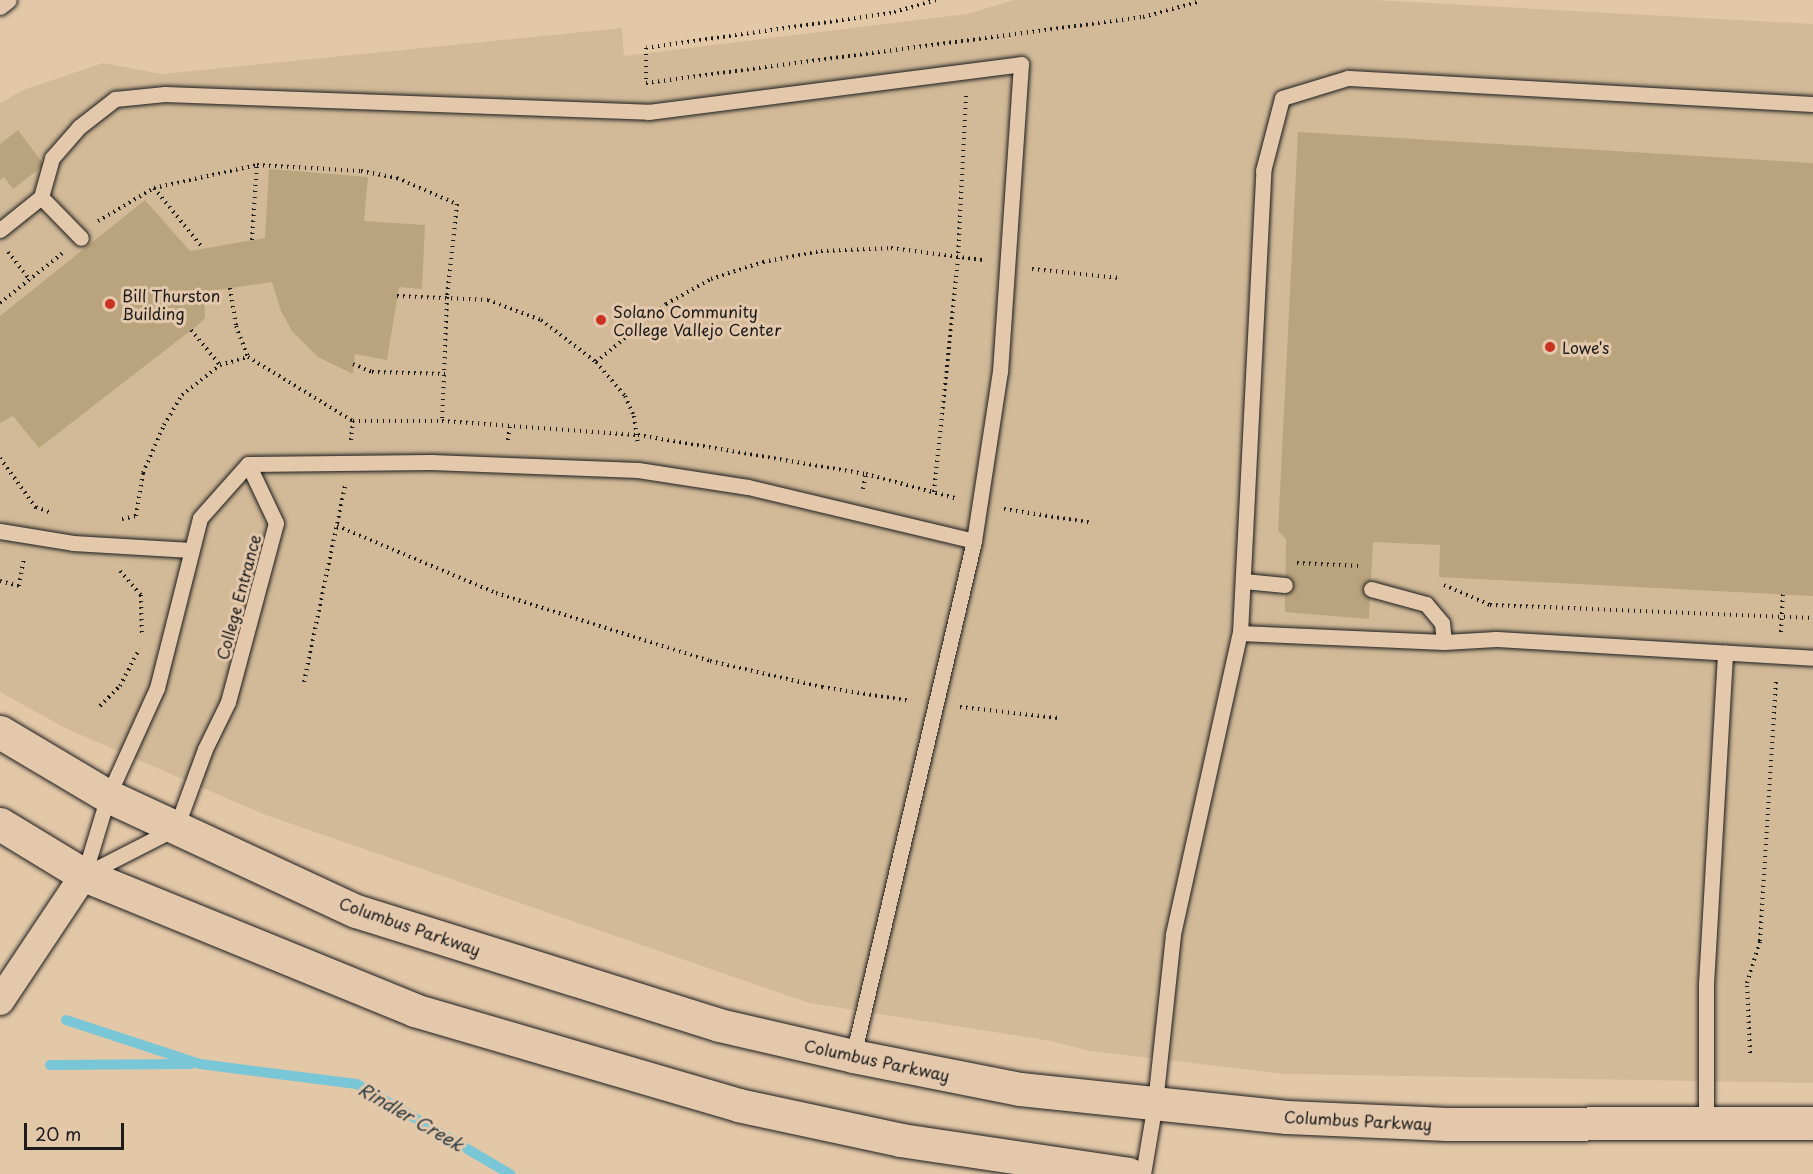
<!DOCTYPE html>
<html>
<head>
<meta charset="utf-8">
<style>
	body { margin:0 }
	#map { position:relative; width:1813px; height:1174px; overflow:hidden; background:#e3c8a8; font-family:"Playpen Sans",sans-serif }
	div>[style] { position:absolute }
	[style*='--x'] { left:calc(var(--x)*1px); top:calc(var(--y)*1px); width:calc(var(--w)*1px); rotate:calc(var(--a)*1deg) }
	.built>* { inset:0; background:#d2ba98 }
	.stream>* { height:10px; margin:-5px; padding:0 5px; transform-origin:5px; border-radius:5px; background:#79c6d7 }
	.building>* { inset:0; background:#b9a47e }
	.path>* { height:4px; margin-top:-2px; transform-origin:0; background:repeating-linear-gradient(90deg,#1c1c1c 0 1.5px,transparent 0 6px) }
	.roads { filter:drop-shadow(0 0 2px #1c1c1c) drop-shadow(0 0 2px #1c1c1c) }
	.service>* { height:15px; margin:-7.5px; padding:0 7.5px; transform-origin:7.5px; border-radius:7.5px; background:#e4c8ac }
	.minor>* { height:28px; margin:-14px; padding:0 14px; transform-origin:14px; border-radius:14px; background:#e4c8ac }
	.primary>* { height:33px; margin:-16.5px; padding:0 16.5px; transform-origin:16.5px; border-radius:16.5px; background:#e4c8ac }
	.dots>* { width:16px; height:16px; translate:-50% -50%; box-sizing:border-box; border:3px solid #e4c8ac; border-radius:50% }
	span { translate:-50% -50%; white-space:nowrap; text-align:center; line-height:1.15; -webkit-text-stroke:6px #e4c8ac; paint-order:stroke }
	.poi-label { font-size:16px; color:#1c1c1c }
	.left { translate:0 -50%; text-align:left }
	.street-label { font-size:16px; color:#1c1c1c }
	.water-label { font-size:18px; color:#2f3e41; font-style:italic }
	.scale { position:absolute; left:24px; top:1123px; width:100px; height:27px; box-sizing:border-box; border:3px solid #1c1c1c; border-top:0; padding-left:8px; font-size:18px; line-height:21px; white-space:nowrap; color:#1c1c1c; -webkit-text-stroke:4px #e4c8ac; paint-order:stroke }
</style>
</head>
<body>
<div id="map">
	<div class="built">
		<div style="clip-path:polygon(1014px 0,1374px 0,1813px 24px,1813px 1083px,1284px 1074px,1090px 1051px,1051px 1041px,809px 1003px,263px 814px,65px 728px,0 692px,0 103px,23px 90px,103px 63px,162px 74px,622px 28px,624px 56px,967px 14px)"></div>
	</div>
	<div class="stream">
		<div style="--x:66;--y:1020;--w:141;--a:18.2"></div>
		<div style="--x:200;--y:1064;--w:158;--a:7.3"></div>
		<div style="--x:357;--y:1084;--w:178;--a:30.5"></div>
		<div style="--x:50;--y:1065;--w:141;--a:-0.4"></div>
	</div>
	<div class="building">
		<div style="clip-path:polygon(18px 130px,44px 165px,13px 189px,4px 177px,0 180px,0 144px)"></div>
		<div style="clip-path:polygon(1298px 132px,1813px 163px,1813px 596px,1439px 577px,1440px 545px,1373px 542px,1369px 619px,1285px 612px,1286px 539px,1278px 531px)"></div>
		<div style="clip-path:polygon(269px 169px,368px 177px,364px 221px,425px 225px,422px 289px,399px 287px,387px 360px,355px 354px,353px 374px,318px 357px,292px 331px,281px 311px,272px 282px,204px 292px,205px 318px,199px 324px,39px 448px,13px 416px,0 423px,0 316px,145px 200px,190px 251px,265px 238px)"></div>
	</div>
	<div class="path">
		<div style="--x:936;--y:0;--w:47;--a:163.9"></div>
		<div style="--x:891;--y:13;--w:247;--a:171.9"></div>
		<div style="--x:646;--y:48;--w:35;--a:90"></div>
		<div style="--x:646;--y:83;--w:501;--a:-7.56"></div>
		<div style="--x:1143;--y:17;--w:57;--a:-15.3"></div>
		<div style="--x:154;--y:188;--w:77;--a:50.8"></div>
		<div style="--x:98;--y:221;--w:65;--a:-30.5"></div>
		<div style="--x:154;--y:188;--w:106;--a:-12.6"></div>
		<div style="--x:257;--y:165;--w:104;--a:3.3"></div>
		<div style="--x:361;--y:171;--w:37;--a:11"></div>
		<div style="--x:397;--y:178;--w:65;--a:23.4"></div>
		<div style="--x:457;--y:204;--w:94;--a:96.1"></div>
		<div style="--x:447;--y:297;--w:124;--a:92.3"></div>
		<div style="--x:252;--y:240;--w:75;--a:-86.2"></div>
		<div style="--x:8;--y:252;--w:36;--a:52"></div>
		<div style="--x:1032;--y:269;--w:89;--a:5.8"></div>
		<div style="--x:230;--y:288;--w:38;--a:81"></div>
		<div style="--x:236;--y:326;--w:33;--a:69"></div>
		<div style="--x:397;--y:296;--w:91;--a:2.5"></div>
		<div style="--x:488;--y:300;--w:57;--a:20.7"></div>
		<div style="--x:541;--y:320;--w:69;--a:37.4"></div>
		<div style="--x:596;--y:362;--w:45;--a:49.5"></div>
		<div style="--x:625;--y:396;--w:22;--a:66"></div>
		<div style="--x:634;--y:416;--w:30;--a:82"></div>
		<div style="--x:0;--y:303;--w:82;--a:-38.6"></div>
		<div style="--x:191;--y:330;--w:45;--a:50.4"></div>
		<div style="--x:596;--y:362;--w:91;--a:-39.6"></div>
		<div style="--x:666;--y:304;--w:51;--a:-29.1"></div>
		<div style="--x:711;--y:279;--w:55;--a:-18.1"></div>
		<div style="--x:763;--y:262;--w:59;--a:-10.7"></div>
		<div style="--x:821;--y:251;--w:70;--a:-2.5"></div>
		<div style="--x:891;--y:248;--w:93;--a:7.4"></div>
		<div style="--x:353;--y:364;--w:21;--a:23"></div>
		<div style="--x:372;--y:372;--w:73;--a:1.6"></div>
		<div style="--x:351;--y:440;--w:19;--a:-84"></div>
		<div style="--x:508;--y:440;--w:15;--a:-82"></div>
		<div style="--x:0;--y:458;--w:62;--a:54.2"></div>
		<div style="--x:863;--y:489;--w:15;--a:-79"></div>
		<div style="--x:934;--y:492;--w:234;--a:-84.1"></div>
		<div style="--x:958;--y:259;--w:165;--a:-87.2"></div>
		<div style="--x:36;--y:507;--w:14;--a:21"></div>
		<div style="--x:1004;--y:509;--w:90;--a:8.9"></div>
		<div style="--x:122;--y:519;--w:14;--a:-12"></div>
		<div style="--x:136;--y:516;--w:44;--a:-80.8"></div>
		<div style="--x:143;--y:473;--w:52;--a:-66.4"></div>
		<div style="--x:164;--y:425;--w:35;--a:-59"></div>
		<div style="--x:182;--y:395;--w:48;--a:-38.3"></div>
		<div style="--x:220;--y:365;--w:29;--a:-16"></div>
		<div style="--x:248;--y:357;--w:123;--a:31.4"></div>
		<div style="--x:353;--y:421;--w:89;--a:0"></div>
		<div style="--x:442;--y:421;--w:196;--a:4.1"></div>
		<div style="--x:638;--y:435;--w:231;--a:9.7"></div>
		<div style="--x:866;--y:474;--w:92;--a:15.1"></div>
		<div style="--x:337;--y:526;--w:173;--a:22.8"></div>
		<div style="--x:496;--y:593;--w:225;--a:17.6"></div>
		<div style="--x:710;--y:661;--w:115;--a:13.1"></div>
		<div style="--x:822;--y:687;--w:90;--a:8.9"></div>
		<div style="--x:1297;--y:563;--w:61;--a:2.8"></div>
		<div style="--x:120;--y:571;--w:32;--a:49"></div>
		<div style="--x:141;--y:595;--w:41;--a:88.6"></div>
		<div style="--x:0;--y:581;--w:20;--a:15"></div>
		<div style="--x:19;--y:586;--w:27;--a:-80"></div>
		<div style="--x:1444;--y:585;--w:50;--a:23.5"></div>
		<div style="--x:1490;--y:605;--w:323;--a:2.3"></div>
		<div style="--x:1781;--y:632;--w:38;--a:-87"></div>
		<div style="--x:304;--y:682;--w:200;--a:-78.2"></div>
		<div style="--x:100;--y:706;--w:28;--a:-45"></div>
		<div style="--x:120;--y:686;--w:42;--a:-62.8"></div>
		<div style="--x:960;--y:707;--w:99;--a:6.4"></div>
		<div style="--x:1750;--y:1053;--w:70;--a:-92.5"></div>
		<div style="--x:1747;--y:983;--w:44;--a:-72.8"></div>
		<div style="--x:1760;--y:941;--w:260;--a:-86.5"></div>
	</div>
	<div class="roads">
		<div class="service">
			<div style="--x:0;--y:7;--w:11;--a:-38"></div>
			<div style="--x:41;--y:197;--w:57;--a:45.7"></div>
			<div style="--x:0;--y:230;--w:53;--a:-38.8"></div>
			<div style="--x:41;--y:197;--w:41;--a:-74.2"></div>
			<div style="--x:52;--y:158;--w:41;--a:-48.9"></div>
			<div style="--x:79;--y:127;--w:46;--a:-37.9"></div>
			<div style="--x:115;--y:99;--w:50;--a:-5.7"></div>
			<div style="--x:165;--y:94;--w:483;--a:2.1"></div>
			<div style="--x:648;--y:112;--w:376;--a:-7.3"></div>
			<div style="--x:1021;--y:64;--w:308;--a:93.9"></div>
			<div style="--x:1000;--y:371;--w:172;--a:98.7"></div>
			<div style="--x:248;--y:464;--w:183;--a:-0.6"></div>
			<div style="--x:431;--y:462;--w:207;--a:2.2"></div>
			<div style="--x:638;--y:470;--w:111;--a:8.8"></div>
			<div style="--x:748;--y:487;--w:232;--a:13.4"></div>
			<div style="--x:974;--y:541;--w:529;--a:103.22"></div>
			<div style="--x:0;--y:531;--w:74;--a:9.3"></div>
			<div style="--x:73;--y:543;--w:118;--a:3.4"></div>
			<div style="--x:1244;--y:581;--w:41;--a:5.6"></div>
			<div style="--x:1371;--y:589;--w:57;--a:15.3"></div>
			<div style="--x:1426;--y:604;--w:25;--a:50"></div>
			<div style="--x:1442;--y:623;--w:19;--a:84"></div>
			<div style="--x:1240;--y:633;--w:204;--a:2.5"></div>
			<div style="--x:1444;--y:642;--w:52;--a:-3.3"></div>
			<div style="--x:1496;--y:639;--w:318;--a:3.4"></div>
			<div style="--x:86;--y:874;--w:101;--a:-27.1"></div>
			<div style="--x:176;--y:828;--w:84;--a:-69.8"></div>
			<div style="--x:205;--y:749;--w:52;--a:-63.9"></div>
			<div style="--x:228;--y:702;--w:185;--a:-75"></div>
			<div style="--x:276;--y:523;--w:65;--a:-115.4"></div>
			<div style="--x:84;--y:875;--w:83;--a:-73.1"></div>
			<div style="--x:108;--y:796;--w:119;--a:-65.6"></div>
			<div style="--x:157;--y:688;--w:175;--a:-75.8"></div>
			<div style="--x:200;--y:518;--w:72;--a:-48.4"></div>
			<div style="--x:1706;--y:1122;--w:138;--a:-90"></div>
			<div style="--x:1706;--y:984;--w:332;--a:-86.7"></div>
			<div style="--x:1143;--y:1174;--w:72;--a:-80.4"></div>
			<div style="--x:1155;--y:1103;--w:170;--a:-83.9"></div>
			<div style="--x:1173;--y:934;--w:308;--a:-77.5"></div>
			<div style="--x:1240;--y:633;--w:463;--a:-87.1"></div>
			<div style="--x:1263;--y:171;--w:75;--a:-75.4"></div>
			<div style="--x:1282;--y:98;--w:69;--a:-16.9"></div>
			<div style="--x:1348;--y:78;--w:466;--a:3.2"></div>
		</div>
		<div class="minor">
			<div style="--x:0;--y:1001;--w:151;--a:-56.3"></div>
		</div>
		<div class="primary">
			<div style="--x:0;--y:732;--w:126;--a:30.7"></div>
			<div style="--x:108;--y:796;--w:273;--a:24.9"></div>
			<div style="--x:356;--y:911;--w:380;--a:17.4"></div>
			<div style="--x:719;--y:1025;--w:138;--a:13"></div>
			<div style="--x:853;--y:1056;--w:170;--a:11.2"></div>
			<div style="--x:1020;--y:1089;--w:268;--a:6"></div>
			<div style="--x:1287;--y:1117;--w:160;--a:2.5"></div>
			<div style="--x:1447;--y:1124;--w:366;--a:-0.2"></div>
			<div style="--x:0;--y:824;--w:98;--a:31.3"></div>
			<div style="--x:84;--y:875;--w:357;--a:22.2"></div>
			<div style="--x:414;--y:1010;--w:338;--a:16.3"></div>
			<div style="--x:738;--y:1105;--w:167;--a:12.1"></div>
			<div style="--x:901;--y:1140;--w:230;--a:8.5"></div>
		</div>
	</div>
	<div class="dots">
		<div style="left:110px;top:304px;background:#c8321e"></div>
		<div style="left:601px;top:320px;background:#c8321e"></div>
		<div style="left:1550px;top:347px;background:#c8321e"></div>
	</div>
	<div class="poi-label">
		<span class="left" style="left:122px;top:304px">Bill Thurston<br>Building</span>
		<span class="left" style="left:613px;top:320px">Solano Community<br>College Vallejo Center</span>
		<span class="left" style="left:1562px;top:347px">Lowe's</span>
	</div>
	<div class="street-label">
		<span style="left:238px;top:597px;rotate:-75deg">College Entrance</span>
		<span style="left:410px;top:926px;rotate:19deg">Columbus Parkway</span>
		<span style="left:877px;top:1060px;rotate:12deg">Columbus Parkway</span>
		<span style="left:1358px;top:1120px;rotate:3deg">Columbus Parkway</span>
	</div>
	<div class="water-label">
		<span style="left:411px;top:1117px;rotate:30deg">Rindler Creek</span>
	</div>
	<div class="scale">20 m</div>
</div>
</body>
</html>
